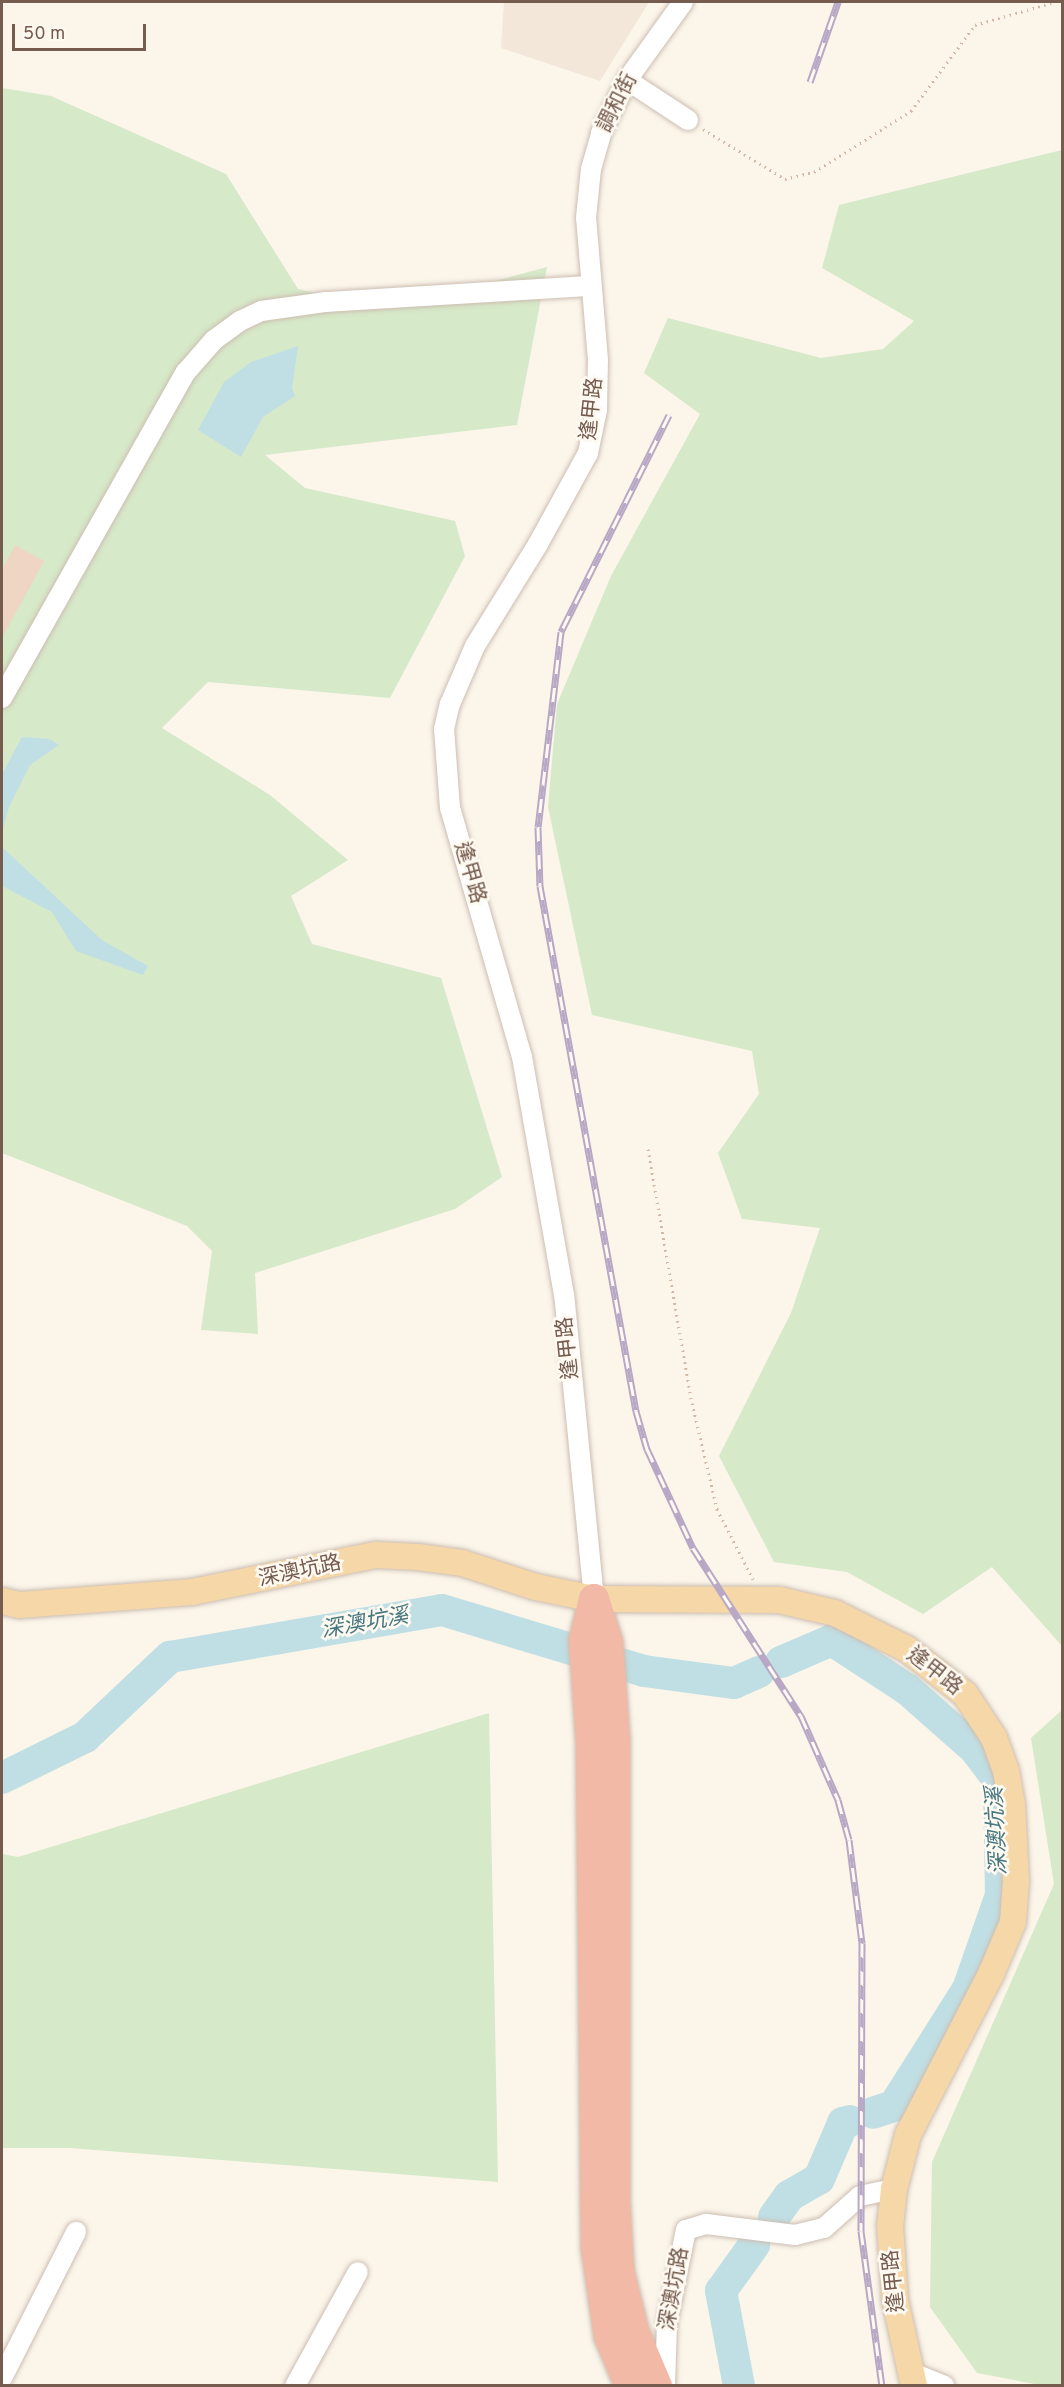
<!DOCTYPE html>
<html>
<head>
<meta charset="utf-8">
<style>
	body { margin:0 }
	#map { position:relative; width:1064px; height:2387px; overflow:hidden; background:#fbf5ea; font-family:Overpass,"Noto Sans TC",sans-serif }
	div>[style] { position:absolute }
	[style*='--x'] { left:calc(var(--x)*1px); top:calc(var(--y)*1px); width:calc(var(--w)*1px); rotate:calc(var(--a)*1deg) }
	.residential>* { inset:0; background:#f3e7d9 }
	.green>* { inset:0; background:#d6e9c9 }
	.water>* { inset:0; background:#c0dfe4 }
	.river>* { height:32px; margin:-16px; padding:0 16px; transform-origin:16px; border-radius:16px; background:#c0dfe4 }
	.building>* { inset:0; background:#efd5c4 }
	.path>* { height:3px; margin-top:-1.5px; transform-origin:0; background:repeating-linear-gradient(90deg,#d4b8a6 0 1.5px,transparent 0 6px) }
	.roads { filter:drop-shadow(0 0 2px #cdbdb1) drop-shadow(0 0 2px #cdbdb1) }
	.minor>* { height:20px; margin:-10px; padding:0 10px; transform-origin:10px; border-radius:10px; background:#fff }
	.major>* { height:26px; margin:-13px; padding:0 13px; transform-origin:13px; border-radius:13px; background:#f5d7a8 }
	.highway>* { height:30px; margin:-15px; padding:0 15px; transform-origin:15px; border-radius:15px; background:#f1b9a6 }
	.rail>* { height:7px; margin-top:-3.5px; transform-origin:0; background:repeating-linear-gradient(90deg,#fef9f1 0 14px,#b8a8c5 0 28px); box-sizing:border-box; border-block:2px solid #b8a8c5 }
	span { translate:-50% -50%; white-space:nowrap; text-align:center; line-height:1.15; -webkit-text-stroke:5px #fef9f1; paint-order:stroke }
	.street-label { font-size:21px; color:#755c4f }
	.water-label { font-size:22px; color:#47777f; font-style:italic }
	.frame { position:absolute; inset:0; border:3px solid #755c4f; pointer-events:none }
	.scale { position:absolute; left:12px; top:24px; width:134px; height:27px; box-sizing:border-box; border:3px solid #755c4f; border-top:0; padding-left:8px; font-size:18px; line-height:21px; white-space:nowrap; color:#755c4f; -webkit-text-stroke:4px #fef9f1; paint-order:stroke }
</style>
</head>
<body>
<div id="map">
	<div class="residential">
		<div style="clip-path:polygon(504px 2px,649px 2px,600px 81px,501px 48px)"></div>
	</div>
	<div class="green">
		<div style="clip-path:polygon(2px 88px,51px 96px,226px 174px,298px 289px,390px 309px,547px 267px,517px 425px,265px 455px,305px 488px,455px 521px,465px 556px,390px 698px,208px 682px,162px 728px,270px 795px,348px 860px,291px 896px,312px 944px,441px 978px,502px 1177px,455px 1209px,255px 1273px,258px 1334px,201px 1330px,212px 1251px,187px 1226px,2px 1153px)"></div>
		<div style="clip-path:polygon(1062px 150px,1062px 1646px,992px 1567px,923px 1614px,847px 1572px,774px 1562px,719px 1456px,791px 1313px,820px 1228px,742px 1219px,718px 1153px,759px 1094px,752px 1051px,592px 1015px,548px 807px,557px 704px,611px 576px,700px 414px,644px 373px,668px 318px,821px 358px,883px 349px,914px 321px,822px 268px,839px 205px)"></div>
		<div style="clip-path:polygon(1062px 1710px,1062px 2385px,1045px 2386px,977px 2373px,930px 2307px,932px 2162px,1054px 1884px,1031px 1738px)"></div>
		<div style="clip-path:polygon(489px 1713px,498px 2182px,70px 2148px,2px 2148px,2px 1854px,18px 1857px)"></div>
	</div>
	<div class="water">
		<div style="clip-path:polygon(298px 346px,292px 388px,295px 396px,263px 417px,241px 457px,198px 430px,224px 382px,251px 362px)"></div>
		<div style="clip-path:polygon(22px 737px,50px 739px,59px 745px,30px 765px,9px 807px,2px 833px,2px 774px)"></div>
		<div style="clip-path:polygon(2px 838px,2px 847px,102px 940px,148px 966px,143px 975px,76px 951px,52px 912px,2px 886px)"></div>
	</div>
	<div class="river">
		<div style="--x:781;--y:1662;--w:56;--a:-23.3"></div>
		<div style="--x:832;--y:1640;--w:90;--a:33.2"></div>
		<div style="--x:907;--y:1689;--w:91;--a:41.4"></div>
		<div style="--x:975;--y:1749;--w:40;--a:53"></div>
		<div style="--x:999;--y:1781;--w:114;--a:89"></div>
		<div style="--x:1001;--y:1895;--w:100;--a:109.3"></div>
		<div style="--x:968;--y:1989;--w:138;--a:122.3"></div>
		<div style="--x:894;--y:2106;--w:22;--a:162"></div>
		<div style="--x:2;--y:1778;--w:93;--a:-26.3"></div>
		<div style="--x:85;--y:1737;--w:117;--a:-43.3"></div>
		<div style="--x:170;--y:1657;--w:276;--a:-9.8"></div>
		<div style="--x:442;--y:1610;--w:211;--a:16.8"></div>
		<div style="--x:644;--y:1671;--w:91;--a:7.6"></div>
		<div style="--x:734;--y:1683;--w:27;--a:-24"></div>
		<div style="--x:774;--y:2217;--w:26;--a:-54"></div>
		<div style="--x:789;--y:2196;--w:34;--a:-30"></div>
		<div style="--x:819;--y:2179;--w:61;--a:-66.8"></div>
		<div style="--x:843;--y:2123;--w:7;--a:-16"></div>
		<div style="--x:739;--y:2386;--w:97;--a:-100.7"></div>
		<div style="--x:721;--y:2291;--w:57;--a:-54.3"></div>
	</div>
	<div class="building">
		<div style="clip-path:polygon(15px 545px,44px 561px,2px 638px,2px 570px)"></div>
	</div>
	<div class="path">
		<div style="--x:703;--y:129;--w:96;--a:31.4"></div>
		<div style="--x:785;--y:179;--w:30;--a:-14"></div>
		<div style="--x:814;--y:172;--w:115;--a:-32.2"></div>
		<div style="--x:911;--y:111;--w:107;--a:-53.3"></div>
		<div style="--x:975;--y:25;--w:82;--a:-16.2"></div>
		<div style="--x:648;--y:1149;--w:258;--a:80.2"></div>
		<div style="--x:692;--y:1403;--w:109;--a:76.7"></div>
		<div style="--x:717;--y:1509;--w:79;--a:62.8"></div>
	</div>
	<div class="roads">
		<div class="minor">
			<div style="--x:627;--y:80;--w:73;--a:33.3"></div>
			<div style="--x:2;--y:698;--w:374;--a:-60.6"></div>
			<div style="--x:186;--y:372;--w:43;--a:-48.8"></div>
			<div style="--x:214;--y:340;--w:32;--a:-36"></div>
			<div style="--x:240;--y:321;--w:23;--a:-25"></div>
			<div style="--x:261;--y:311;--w:66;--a:-7.9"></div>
			<div style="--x:326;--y:302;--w:265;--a:-3.5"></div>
			<div style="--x:594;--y:1599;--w:305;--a:-95.6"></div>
			<div style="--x:564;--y:1295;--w:242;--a:-100"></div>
			<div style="--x:522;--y:1057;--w:259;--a:-106.1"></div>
			<div style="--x:450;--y:808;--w:79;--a:-94.3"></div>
			<div style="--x:444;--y:729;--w:26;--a:-77"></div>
			<div style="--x:450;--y:704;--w:63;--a:-66.7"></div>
			<div style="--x:475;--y:646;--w:120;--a:-58.3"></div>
			<div style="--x:538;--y:544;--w:104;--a:-61.2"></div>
			<div style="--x:588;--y:453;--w:44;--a:-78.2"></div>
			<div style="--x:597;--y:410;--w:50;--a:-88.9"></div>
			<div style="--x:598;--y:360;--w:143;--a:-94.8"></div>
			<div style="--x:586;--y:218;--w:49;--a:-84.2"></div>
			<div style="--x:591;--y:169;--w:37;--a:-74"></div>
			<div style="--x:601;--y:133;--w:59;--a:-63.9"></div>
			<div style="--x:627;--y:80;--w:96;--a:-54.3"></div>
			<div style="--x:910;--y:2372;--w:37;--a:22"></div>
			<div style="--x:2;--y:2378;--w:164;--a:-63.1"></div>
			<div style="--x:295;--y:2386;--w:130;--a:-61.1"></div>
			<div style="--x:665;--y:2386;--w:63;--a:-88.2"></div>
			<div style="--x:667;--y:2323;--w:95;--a:-78.5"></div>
			<div style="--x:686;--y:2230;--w:21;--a:-17"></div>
			<div style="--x:706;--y:2224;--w:90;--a:7"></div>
			<div style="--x:795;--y:2235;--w:30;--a:-14"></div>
			<div style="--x:824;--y:2228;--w:48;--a:-41.6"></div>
			<div style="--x:860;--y:2196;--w:35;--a:-12"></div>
		</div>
		<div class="major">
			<div style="--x:2;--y:1601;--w:18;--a:13"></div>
			<div style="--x:20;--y:1605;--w:172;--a:-4.3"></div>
			<div style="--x:192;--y:1592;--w:188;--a:-11.4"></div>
			<div style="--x:376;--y:1555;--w:42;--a:2.7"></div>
			<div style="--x:418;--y:1557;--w:44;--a:7.8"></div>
			<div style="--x:462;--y:1563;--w:78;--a:18"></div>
			<div style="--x:536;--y:1587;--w:59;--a:11.7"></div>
			<div style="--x:594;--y:1599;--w:185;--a:0.3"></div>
			<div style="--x:779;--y:1600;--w:57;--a:13.1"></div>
			<div style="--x:835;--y:1613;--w:80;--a:26.6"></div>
			<div style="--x:907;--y:1649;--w:73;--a:37.8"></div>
			<div style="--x:965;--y:1694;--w:53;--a:56.6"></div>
			<div style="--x:994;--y:1738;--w:35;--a:70"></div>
			<div style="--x:1006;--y:1771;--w:34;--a:80"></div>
			<div style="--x:1012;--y:1804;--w:77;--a:87"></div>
			<div style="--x:1016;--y:1881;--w:41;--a:94.2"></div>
			<div style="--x:1013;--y:1922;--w:56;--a:112.9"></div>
			<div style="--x:991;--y:1974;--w:181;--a:117.3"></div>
			<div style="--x:908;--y:2135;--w:56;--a:104.5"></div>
			<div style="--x:894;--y:2189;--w:36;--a:96"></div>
			<div style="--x:890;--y:2225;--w:75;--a:86.2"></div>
			<div style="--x:895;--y:2300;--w:88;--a:77.5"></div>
		</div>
		<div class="highway">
			<div style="--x:594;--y:1599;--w:46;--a:72.3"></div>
			<div style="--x:608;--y:1643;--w:98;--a:85.9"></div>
			<div style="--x:615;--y:1741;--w:461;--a:90"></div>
			<div style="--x:615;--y:2202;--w:69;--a:86.7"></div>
			<div style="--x:619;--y:2271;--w:63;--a:76.2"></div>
			<div style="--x:634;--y:2332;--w:59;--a:66.9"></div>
			<div style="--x:594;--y:1599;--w:42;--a:103.7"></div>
			<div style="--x:584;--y:1640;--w:103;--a:86.1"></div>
			<div style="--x:591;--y:1743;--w:504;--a:89.43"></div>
			<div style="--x:596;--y:2247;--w:90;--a:81.7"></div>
			<div style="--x:609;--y:2336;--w:54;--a:67.2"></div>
		</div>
	</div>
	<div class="rail">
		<div style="--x:810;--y:82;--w:85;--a:-70.7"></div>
		<div style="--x:669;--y:415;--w:242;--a:116.5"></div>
		<div style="--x:561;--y:632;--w:196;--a:96.7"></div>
		<div style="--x:538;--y:827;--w:59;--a:88.1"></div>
		<div style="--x:540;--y:886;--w:534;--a:79.64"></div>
		<div style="--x:636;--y:1411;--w:40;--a:74"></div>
		<div style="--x:647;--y:1449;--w:109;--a:65.1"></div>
		<div style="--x:693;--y:1548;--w:200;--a:57.3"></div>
		<div style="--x:801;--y:1716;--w:92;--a:66.2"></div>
		<div style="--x:838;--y:1800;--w:41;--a:74.6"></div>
		<div style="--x:849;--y:1840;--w:104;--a:82.8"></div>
		<div style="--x:862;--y:1943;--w:288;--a:90.2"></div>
		<div style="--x:861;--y:2231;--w:156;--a:82.3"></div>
	</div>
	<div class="street-label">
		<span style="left:618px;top:103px;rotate:-63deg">調和街</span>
		<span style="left:593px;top:409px;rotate:-84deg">逢甲路</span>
		<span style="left:469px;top:873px;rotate:74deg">逢甲路</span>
		<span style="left:569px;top:1348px;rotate:-96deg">逢甲路</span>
		<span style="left:300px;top:1572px;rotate:-12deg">深澳坑路</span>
		<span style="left:934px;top:1672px;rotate:38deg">逢甲路</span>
		<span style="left:895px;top:2281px;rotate:-96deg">逢甲路</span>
		<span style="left:675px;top:2289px;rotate:-80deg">深澳坑路</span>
	</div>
	<div class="water-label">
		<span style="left:365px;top:1624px;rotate:-10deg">深澳坑溪</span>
		<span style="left:998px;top:1831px;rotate:-93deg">深澳坑溪</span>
	</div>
	<div class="frame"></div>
	<div class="scale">50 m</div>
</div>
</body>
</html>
